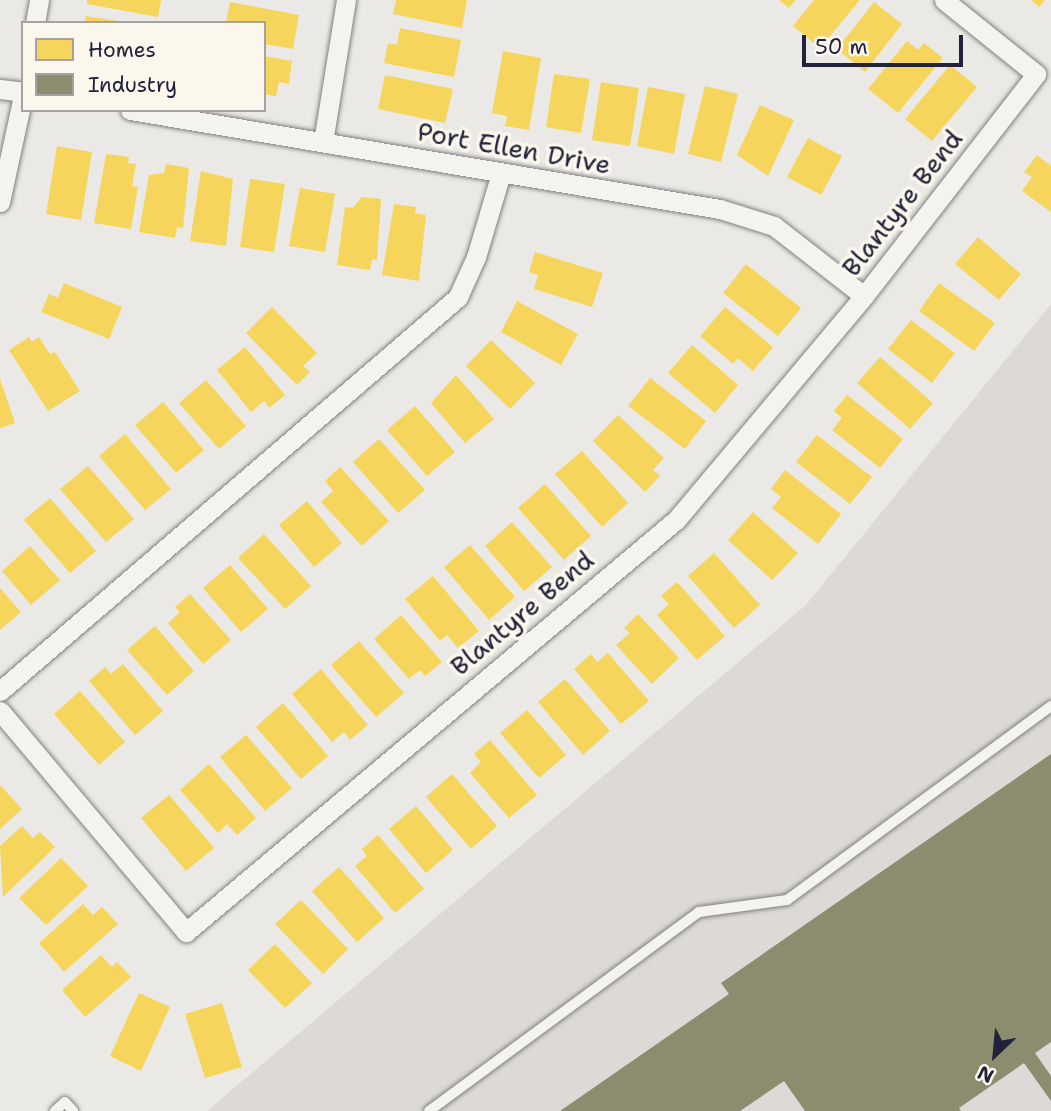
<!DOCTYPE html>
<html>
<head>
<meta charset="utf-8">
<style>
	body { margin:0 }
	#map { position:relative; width:1051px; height:1111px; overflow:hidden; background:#ebe9e5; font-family:"Shantell Sans",sans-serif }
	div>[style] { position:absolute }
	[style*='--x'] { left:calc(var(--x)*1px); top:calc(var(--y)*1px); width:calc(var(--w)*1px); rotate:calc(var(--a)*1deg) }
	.built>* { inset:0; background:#dcd9d6 }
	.homes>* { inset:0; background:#f6d55c }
	.industry>* { inset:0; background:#8c8c6e }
	.roads { filter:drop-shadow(0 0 2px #818083) drop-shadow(0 0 2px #818083) }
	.service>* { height:10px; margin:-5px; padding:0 5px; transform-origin:5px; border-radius:5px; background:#f4f3ef }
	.minor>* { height:19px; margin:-9.5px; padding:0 9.5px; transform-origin:9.5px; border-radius:9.5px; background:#f4f3ef }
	span { translate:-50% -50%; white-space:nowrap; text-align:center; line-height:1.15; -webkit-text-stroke:7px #fbf7ec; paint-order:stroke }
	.street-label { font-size:26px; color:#22223b }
	.legend { position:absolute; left:21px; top:21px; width:245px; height:91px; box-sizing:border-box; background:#fbf7ec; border:2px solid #a4a2a5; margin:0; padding:9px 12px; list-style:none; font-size:21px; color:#22223b }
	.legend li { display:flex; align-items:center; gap:14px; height:35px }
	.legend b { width:35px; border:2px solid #a4a2a5 }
	.north { position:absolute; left:960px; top:1020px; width:70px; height:70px; -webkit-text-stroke:5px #fbf7ec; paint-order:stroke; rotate:206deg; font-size:19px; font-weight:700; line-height:28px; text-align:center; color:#22223b }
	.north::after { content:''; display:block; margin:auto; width:24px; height:32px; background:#22223b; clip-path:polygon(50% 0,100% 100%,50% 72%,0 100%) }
	.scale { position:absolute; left:802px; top:35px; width:161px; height:32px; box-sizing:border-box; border:4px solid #22223b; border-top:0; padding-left:9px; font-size:21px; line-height:24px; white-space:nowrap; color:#22223b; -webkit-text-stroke:5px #fbf7ec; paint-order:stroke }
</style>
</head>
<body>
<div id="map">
	<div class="built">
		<div style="clip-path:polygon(1051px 304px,1051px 1111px,207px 1111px,806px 605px)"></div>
	</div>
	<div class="homes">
		<div style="clip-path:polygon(87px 0,161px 0,158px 17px,87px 4px)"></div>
		<div style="clip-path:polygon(396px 0,467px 0,462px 28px,393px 14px)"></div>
		<div style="clip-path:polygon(779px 0,796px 0,789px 8px)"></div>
		<div style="clip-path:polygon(814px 0,860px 0,820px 48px,793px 26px)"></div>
		<div style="clip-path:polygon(1031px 0,1045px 0,1039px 7px)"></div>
		<div style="clip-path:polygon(230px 2px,299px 15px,293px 49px,264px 44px,264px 23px,226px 23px)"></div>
		<div style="clip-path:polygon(874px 2px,902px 24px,865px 72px,837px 49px)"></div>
		<div style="clip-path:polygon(86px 16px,118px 21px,118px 23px,85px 23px)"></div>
		<div style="clip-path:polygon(400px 28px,461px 40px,454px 77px,384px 63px,388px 43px,397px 45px)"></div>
		<div style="clip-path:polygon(907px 41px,918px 50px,924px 43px,943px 58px,898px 113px,868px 89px)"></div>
		<div style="clip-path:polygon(503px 51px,541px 58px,529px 130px,505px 126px,507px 116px,492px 113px)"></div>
		<div style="clip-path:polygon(264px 56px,292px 61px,289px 84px,279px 82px,276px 96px,264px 94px)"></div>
		<div style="clip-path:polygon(950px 65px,977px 87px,932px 141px,905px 119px)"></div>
		<div style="clip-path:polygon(554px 74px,590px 79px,581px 133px,546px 127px)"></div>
		<div style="clip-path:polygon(385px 75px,453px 89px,445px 123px,378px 109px)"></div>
		<div style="clip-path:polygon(601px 82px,639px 88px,630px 146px,592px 140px)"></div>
		<div style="clip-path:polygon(705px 86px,738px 94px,721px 162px,688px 154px)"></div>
		<div style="clip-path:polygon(648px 87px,685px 94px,674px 154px,637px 146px)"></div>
		<div style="clip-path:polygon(760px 105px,794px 120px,768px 176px,737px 155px)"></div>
		<div style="clip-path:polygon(808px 138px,842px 156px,821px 195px,787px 177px)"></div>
		<div style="clip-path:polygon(57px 146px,92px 152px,81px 220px,46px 214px)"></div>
		<div style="clip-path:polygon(106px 154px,129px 157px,128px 163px,136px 164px,132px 186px,138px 187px,131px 229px,94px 223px)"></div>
		<div style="clip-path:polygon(1037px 155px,1051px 166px,1051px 212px,1022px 191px,1032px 177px,1024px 172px)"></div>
		<div style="clip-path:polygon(166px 164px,189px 168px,183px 228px,177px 227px,175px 238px,139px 232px,149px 175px,164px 173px)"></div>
		<div style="clip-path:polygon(201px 171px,233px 179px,226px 246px,190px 241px)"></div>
		<div style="clip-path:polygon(250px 179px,285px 184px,274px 252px,240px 247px)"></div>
		<div style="clip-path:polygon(300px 188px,335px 194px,325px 252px,289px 246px)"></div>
		<div style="clip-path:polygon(362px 197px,381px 199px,377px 260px,372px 259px,370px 270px,337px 265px,345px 207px,353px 208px)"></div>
		<div style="clip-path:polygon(394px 204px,416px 207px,415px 213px,426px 215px,419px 281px,382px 275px)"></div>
		<div style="clip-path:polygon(978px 237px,1021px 274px,999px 300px,955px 264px)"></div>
		<div style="clip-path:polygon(535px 252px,603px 273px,592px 307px,534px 289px,538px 275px,529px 272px)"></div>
		<div style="clip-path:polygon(746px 264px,801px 308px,778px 336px,723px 293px)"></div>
		<div style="clip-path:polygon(64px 283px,122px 307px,109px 339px,41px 312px,49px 294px,58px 298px)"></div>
		<div style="clip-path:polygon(939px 283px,995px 323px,974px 351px,919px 311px)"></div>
		<div style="clip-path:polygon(517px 301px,578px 334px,561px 365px,501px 332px)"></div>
		<div style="clip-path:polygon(272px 307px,317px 353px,303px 366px,310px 372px,297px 385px,246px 333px)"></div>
		<div style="clip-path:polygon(725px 307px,773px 347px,753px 371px,738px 358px,733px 364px,700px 336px)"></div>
		<div style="clip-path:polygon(911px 320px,955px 353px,932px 383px,888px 349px)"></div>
		<div style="clip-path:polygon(29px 337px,32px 342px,39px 337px,50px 354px,55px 352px,80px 391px,48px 411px,9px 350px)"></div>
		<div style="clip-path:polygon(491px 340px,535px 383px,510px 409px,466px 366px)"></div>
		<div style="clip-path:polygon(692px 345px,738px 385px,715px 413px,668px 373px)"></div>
		<div style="clip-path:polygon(245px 347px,285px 395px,269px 408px,264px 401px,251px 412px,217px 370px)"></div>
		<div style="clip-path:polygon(880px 357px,933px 403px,910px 429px,857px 383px)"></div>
		<div style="clip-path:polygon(456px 375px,494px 419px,465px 443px,431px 403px)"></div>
		<div style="clip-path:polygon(650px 378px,706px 421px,685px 449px,628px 406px)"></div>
		<div style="clip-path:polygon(0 379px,15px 423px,0 428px)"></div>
		<div style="clip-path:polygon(206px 380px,246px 426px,219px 449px,179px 403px)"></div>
		<div style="clip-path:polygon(847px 395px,903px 439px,880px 468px,832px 430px,842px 418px,834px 411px)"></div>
		<div style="clip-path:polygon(163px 402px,204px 450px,176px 473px,135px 425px)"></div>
		<div style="clip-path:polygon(415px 406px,455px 452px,427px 476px,387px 430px)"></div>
		<div style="clip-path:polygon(618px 415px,664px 458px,653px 470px,660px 476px,645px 492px,593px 441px)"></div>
		<div style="clip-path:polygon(125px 434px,171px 489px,145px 510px,99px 456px)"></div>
		<div style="clip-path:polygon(817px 435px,872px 477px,850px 504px,796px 462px)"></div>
		<div style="clip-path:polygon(379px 439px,425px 490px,398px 513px,353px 462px)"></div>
		<div style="clip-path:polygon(582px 451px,628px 503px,602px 527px,555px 474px)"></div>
		<div style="clip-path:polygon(88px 466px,134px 519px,106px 542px,60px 489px)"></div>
		<div style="clip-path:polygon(340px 467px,389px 521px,362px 546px,321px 502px,333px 491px,325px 481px)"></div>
		<div style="clip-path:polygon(785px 470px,841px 514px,818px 544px,772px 508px,781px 497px,771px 489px)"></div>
		<div style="clip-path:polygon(545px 484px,591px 536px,564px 560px,518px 508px)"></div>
		<div style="clip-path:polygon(50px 498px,96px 551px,70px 573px,24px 520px)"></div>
		<div style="clip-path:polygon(307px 501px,342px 543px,314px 567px,279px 525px)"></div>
		<div style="clip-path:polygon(753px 512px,798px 553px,772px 580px,728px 540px)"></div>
		<div style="clip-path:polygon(512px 522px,552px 567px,524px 591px,485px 546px)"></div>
		<div style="clip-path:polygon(264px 534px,311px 586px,285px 609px,238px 558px)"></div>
		<div style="clip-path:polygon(470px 545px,515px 597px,489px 620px,444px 567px)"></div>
		<div style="clip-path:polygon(30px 546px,60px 580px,31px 605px,2px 571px)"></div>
		<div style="clip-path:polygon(714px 553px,760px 605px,734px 628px,688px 576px)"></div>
		<div style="clip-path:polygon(230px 565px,268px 609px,241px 632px,203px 588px)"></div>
		<div style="clip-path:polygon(433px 576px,479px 631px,458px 648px,447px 635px,440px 641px,405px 599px)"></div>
		<div style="clip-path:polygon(677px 582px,725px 636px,697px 660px,657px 615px,669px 604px,661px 596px)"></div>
		<div style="clip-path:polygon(0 588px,21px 612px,0 630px)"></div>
		<div style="clip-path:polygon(190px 594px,231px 640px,203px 664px,168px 623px,180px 612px,175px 607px)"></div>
		<div style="clip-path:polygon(638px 614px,679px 658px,652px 684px,616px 645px,630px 633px,624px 628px)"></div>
		<div style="clip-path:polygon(401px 615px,442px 662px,425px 676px,420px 670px,409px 679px,374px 639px)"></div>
		<div style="clip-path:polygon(155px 626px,194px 671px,167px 695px,127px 650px)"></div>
		<div style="clip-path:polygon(359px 641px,404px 693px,376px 717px,331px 665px)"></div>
		<div style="clip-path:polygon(608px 653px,649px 701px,621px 724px,574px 669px,591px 654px,597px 662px)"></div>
		<div style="clip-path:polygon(123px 664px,163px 711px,135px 735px,89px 681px,105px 667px,111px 674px)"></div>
		<div style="clip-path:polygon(321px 669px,368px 725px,350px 740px,344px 732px,332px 742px,292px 694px)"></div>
		<div style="clip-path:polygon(565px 679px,610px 731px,583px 755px,538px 702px)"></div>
		<div style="clip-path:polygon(80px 691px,125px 742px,99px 765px,54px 714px)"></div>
		<div style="clip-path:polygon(283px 703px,328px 756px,301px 779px,256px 727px)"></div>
		<div style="clip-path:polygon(527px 710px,566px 755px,539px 778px,500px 733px)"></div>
		<div style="clip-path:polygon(246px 735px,292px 788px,265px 811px,220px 757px)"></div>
		<div style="clip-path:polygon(490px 740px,537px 795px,509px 818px,470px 773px,481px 762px,474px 754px)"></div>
		<div style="clip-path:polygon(209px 764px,256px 818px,237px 835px,227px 824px,218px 833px,180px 790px)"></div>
		<div style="clip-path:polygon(452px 774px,497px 826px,471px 849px,426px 797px)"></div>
		<div style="clip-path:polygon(0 785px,22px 809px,0 829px)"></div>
		<div style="clip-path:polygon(169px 795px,214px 848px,186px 871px,141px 818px)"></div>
		<div style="clip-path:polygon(416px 806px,453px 850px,426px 873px,389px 829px)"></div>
		<div style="clip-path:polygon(22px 826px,33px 838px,40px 832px,55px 847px,3px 897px,0 846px)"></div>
		<div style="clip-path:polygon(378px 835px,424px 889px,395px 913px,355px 866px,367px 856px,362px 849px)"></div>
		<div style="clip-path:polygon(61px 858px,88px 886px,46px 925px,19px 898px)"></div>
		<div style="clip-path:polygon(339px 867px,384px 918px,357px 942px,312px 891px)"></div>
		<div style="clip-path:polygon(301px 900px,348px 949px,323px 974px,275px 924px)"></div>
		<div style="clip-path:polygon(83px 904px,93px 915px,102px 907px,118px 924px,64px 972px,39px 943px)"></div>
		<div style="clip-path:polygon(275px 944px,312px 983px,285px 1008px,248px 970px)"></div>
		<div style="clip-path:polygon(101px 955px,112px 967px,117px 962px,131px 977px,85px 1017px,62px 990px)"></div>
		<div style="clip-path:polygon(139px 993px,170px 1007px,141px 1071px,110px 1056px)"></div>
		<div style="clip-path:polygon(222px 1003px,242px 1067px,205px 1078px,185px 1014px)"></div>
	</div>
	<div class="industry">
		<div style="clip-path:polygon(1051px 754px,1051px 1042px,1035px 1053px,1051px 1076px,1051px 1101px,1024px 1063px,959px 1108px,961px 1111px,805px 1111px,784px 1081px,740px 1111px,560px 1111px,729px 994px,721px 983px)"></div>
	</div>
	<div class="roads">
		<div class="service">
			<div style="--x:55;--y:1111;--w:13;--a:-42"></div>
			<div style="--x:65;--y:1102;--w:12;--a:48"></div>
			<div style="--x:429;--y:1111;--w:335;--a:-36.4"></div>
			<div style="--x:699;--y:912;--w:89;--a:-7.8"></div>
			<div style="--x:787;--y:900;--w:328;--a:-36.3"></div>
		</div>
		<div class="minor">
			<div style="--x:35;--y:23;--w:23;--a:-80"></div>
			<div style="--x:0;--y:89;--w:23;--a:7"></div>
			<div style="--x:130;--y:110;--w:598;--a:9.53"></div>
			<div style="--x:720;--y:209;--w:57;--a:17.5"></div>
			<div style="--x:774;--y:226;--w:114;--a:37.9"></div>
			<div style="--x:323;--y:142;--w:144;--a:-80.8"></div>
			<div style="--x:0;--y:202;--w:108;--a:-77.8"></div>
			<div style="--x:0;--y:691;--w:604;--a:-40.7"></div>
			<div style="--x:458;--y:297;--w:44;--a:-65.8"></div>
			<div style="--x:476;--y:257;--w:88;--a:-73.4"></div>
			<div style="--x:0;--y:711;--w:289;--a:49.9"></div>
			<div style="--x:186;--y:932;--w:640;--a:-40.06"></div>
			<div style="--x:676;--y:520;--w:292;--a:-50"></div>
			<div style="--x:864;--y:296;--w:281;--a:-52.2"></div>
			<div style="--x:1036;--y:74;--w:118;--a:-141.2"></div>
		</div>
	</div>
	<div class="street-label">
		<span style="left:514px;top:148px;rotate:10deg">Port Ellen Drive</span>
		<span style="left:902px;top:203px;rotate:-52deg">Blantyre Bend</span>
		<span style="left:522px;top:613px;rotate:-40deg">Blantyre Bend</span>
	</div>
	<ul class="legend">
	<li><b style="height:19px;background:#f6d55c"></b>Homes</li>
	<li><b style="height:19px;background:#8c8c6e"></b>Industry</li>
	</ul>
	<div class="north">N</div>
	<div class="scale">50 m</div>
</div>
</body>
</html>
